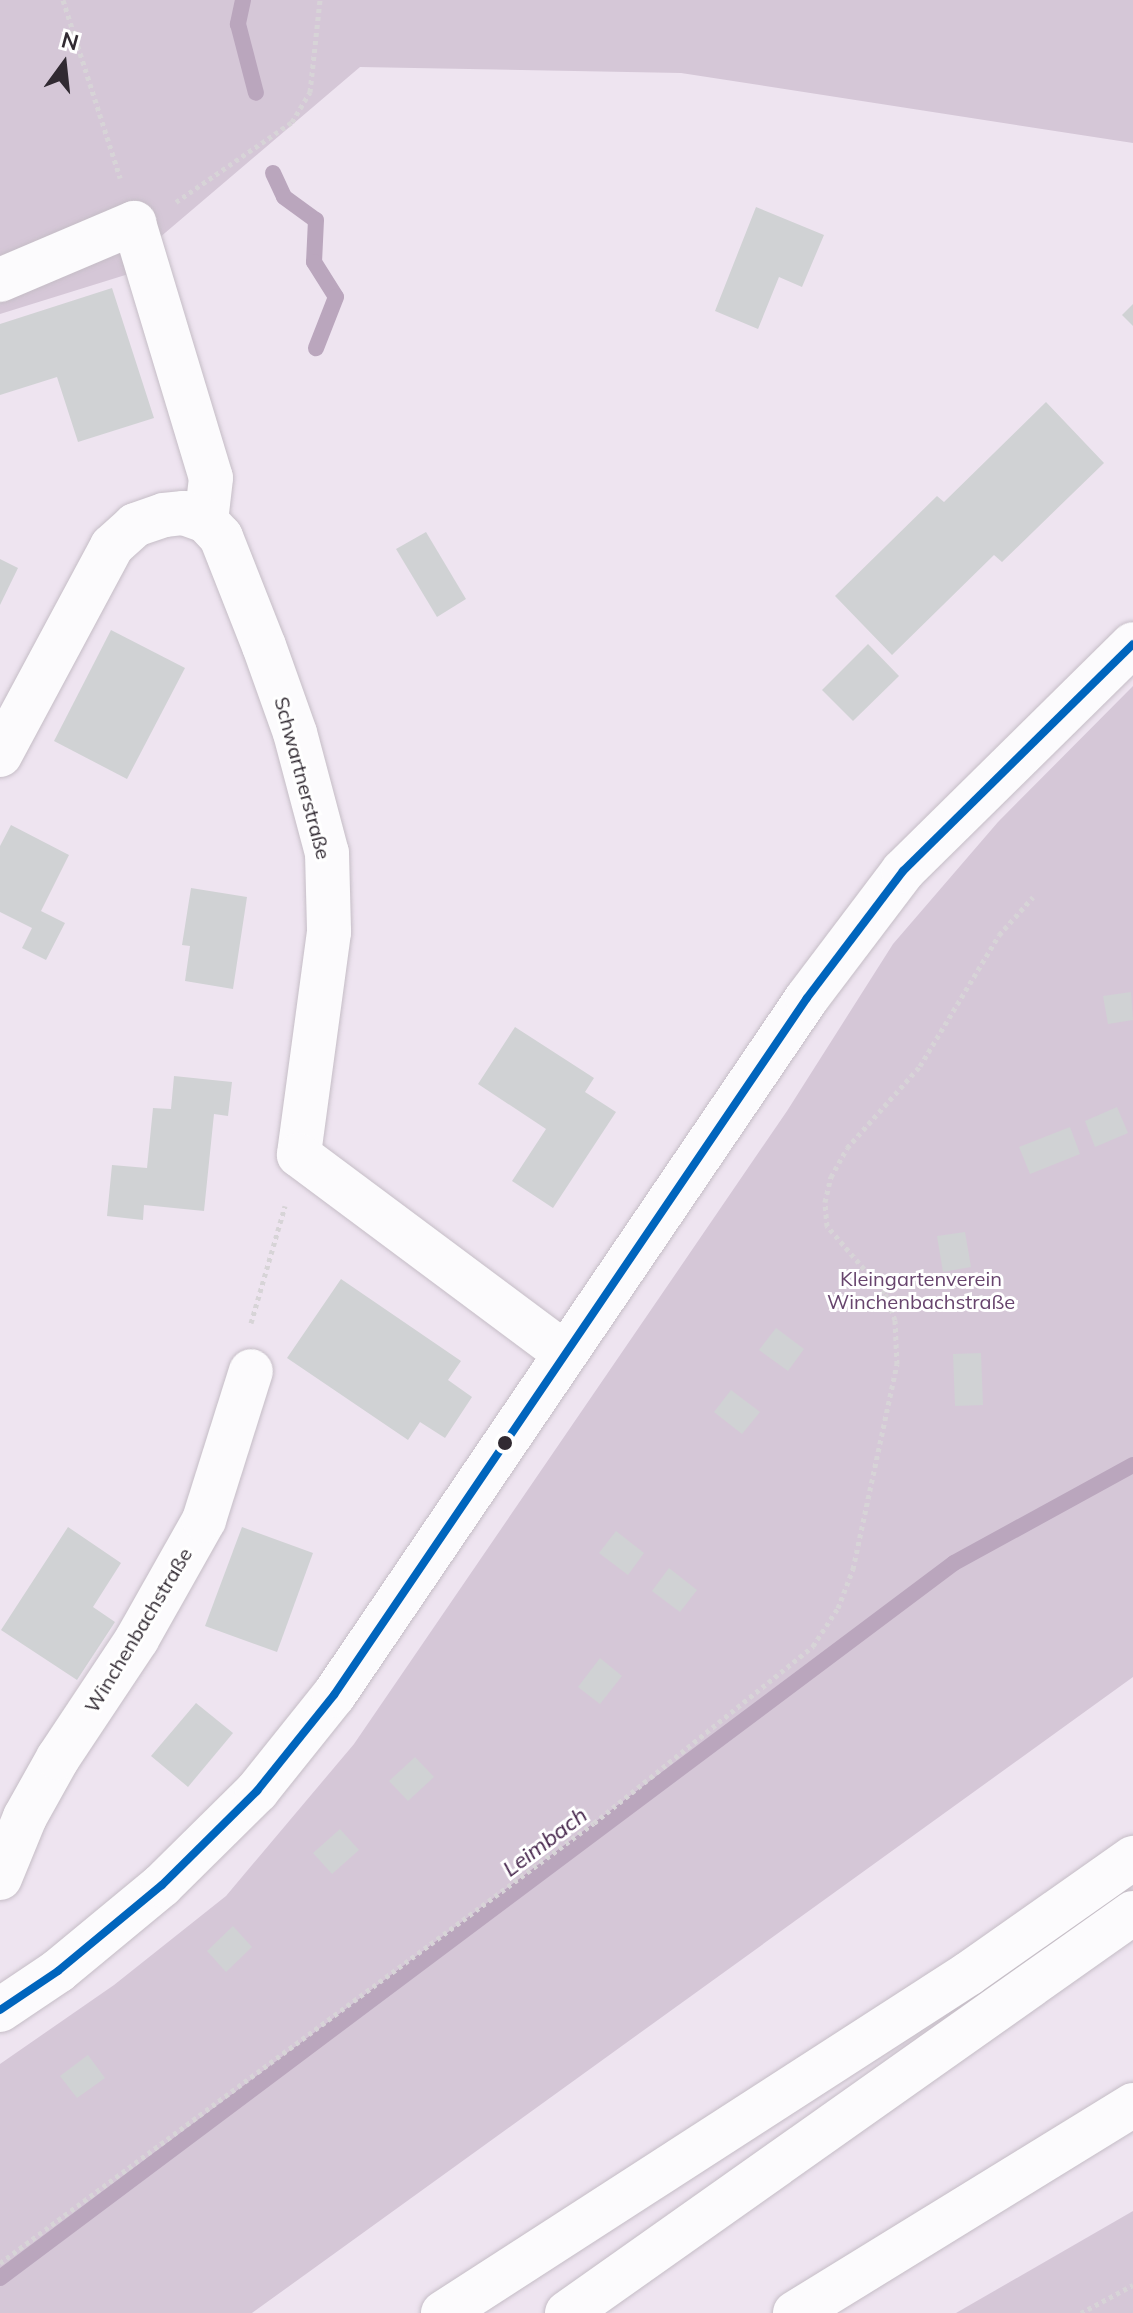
<!DOCTYPE html>
<html>
<head>
<meta charset="utf-8">
<style>
	body { margin:0 }
	#map { position:relative; width:1133px; height:2313px; overflow:hidden; background:#eee4f0; font-family:Mulish,sans-serif }
	div>[style] { position:absolute }
	[style*='--x'] { left:calc(var(--x)*1px); top:calc(var(--y)*1px); width:calc(var(--w)*1px); rotate:calc(var(--a)*1deg) }
	.green>* { inset:0; background:#d5c7d7 }
	.stream>* { height:16px; margin:-8px; padding:0 8px; transform-origin:8px; border-radius:8px; background:#baa6bd }
	.building>* { inset:0; background:#d0d2d4 }
	.path>* { height:5px; margin-top:-2.5px; transform-origin:0; background:repeating-linear-gradient(90deg,#d7d4d7 0 4px,transparent 0 8px) }
	.roads { filter:drop-shadow(0 0 2px #c5bdc6) drop-shadow(0 0 2px #c5bdc6) }
	.minor>* { height:44px; margin:-22px; padding:0 22px; transform-origin:22px; border-radius:22px; background:#fcfbfd }
	.highway>* { height:44px; margin:-22px; padding:0 22px; transform-origin:22px; border-radius:22px; background:#fcfbfd }
	.bus-1>* { height:8px; margin:-4px; padding:0 4px; transform-origin:4px; border-radius:4px; background:#0065bd }
	.dots>* { width:22px; height:22px; translate:-50% -50%; box-sizing:border-box; border:4px solid #fff; border-radius:50% }
	span { translate:-50% -50%; white-space:nowrap; text-align:center; line-height:1.15; -webkit-text-stroke:6px #fff; paint-order:stroke }
	.street-label { font-size:20px; color:#312a32 }
	.park-label { font-size:20px; color:#67446d }
	.water-label { font-size:22px; color:#44234a; font-style:italic }
	.north { position:absolute; left:24px; top:24px; width:80px; height:80px; -webkit-text-stroke:6px #fff; paint-order:stroke; rotate:15deg; font-size:22px; font-weight:700; line-height:32px; text-align:center; color:#312a32 }
	.north::after { content:''; display:block; margin:auto; width:28px; height:36px; background:#312a32; clip-path:polygon(50% 0,100% 100%,50% 72%,0 100%) }
</style>
</head>
<body>
<div id="map">
	<div class="green">
		<div style="clip-path:polygon(0 0,1133px 0,1133px 143px,681px 73px,360px 67px,152px 244px,135px 272px,0 314px)"></div>
		<div style="clip-path:polygon(1133px 686px,1133px 1677px,252px 2313px,0 2313px,0 2064px,114px 1985px,226px 1896px,354px 1744px,787px 1111px,893px 944px,998px 822px)"></div>
		<div style="clip-path:polygon(1133px 2211px,1133px 2313px,956px 2313px)"></div>
	</div>
	<div class="stream">
		<div style="--x:243;--y:0;--w:25;--a:102"></div>
		<div style="--x:238;--y:24;--w:71;--a:75.4"></div>
		<div style="--x:273;--y:173;--w:26;--a:65"></div>
		<div style="--x:284;--y:197;--w:39;--a:36"></div>
		<div style="--x:316;--y:220;--w:42;--a:92.7"></div>
		<div style="--x:314;--y:262;--w:41;--a:57.8"></div>
		<div style="--x:336;--y:297;--w:55;--a:111.4"></div>
		<div style="--x:0;--y:2278;--w:1192;--a:-36.85"></div>
		<div style="--x:954;--y:1563;--w:204;--a:-28.7"></div>
	</div>
	<div class="building">
		<div style="clip-path:polygon(756px 207px,824px 235px,802px 287px,779px 277px,758px 329px,715px 311px)"></div>
		<div style="clip-path:polygon(112px 288px,154px 418px,78px 442px,57px 377px,0 395px,0 324px)"></div>
		<div style="clip-path:polygon(1133px 304px,1133px 326px,1122px 315px)"></div>
		<div style="clip-path:polygon(1046px 402px,1104px 463px,1002px 562px,994px 555px,892px 655px,835px 596px,937px 496px,944px 502px)"></div>
		<div style="clip-path:polygon(426px 532px,466px 599px,437px 617px,396px 549px)"></div>
		<div style="clip-path:polygon(0 559px,18px 568px,0 605px)"></div>
		<div style="clip-path:polygon(111px 630px,185px 668px,127px 779px,54px 741px)"></div>
		<div style="clip-path:polygon(868px 644px,899px 676px,853px 721px,822px 690px)"></div>
		<div style="clip-path:polygon(11px 825px,69px 855px,41px 911px,65px 923px,46px 960px,22px 948px,32px 928px,0 912px,0 846px)"></div>
		<div style="clip-path:polygon(191px 888px,247px 897px,233px 989px,185px 981px,190px 946px,182px 945px)"></div>
		<div style="clip-path:polygon(1131px 992px,1133px 1020px,1108px 1024px,1103px 996px)"></div>
		<div style="clip-path:polygon(515px 1027px,594px 1078px,585px 1092px,616px 1112px,553px 1208px,512px 1181px,546px 1129px,478px 1084px)"></div>
		<div style="clip-path:polygon(174px 1076px,232px 1082px,228px 1116px,214px 1114px,204px 1211px,144px 1205px,143px 1220px,107px 1216px,112px 1165px,147px 1168px,153px 1108px,171px 1109px)"></div>
		<div style="clip-path:polygon(1117px 1107px,1128px 1133px,1095px 1147px,1085px 1121px)"></div>
		<div style="clip-path:polygon(1070px 1127px,1080px 1154px,1030px 1174px,1019px 1147px)"></div>
		<div style="clip-path:polygon(965px 1232px,971px 1267px,943px 1272px,937px 1236px)"></div>
		<div style="clip-path:polygon(341px 1279px,461px 1361px,448px 1380px,472px 1397px,445px 1438px,420px 1422px,408px 1440px,287px 1358px)"></div>
		<div style="clip-path:polygon(776px 1328px,804px 1349px,788px 1371px,759px 1350px)"></div>
		<div style="clip-path:polygon(981px 1353px,983px 1405px,955px 1406px,953px 1354px)"></div>
		<div style="clip-path:polygon(731px 1390px,760px 1412px,742px 1434px,714px 1412px)"></div>
		<div style="clip-path:polygon(68px 1527px,121px 1563px,93px 1607px,115px 1622px,77px 1680px,1px 1630px)"></div>
		<div style="clip-path:polygon(242px 1527px,313px 1553px,277px 1652px,205px 1626px)"></div>
		<div style="clip-path:polygon(616px 1531px,644px 1553px,628px 1575px,599px 1553px)"></div>
		<div style="clip-path:polygon(669px 1568px,697px 1590px,680px 1612px,652px 1591px)"></div>
		<div style="clip-path:polygon(600px 1658px,622px 1676px,600px 1704px,578px 1687px)"></div>
		<div style="clip-path:polygon(196px 1703px,233px 1733px,188px 1787px,151px 1756px)"></div>
		<div style="clip-path:polygon(415px 1757px,434px 1777px,408px 1801px,389px 1781px)"></div>
		<div style="clip-path:polygon(340px 1829px,359px 1850px,332px 1874px,313px 1853px)"></div>
		<div style="clip-path:polygon(233px 1926px,252px 1947px,226px 1972px,207px 1951px)"></div>
		<div style="clip-path:polygon(88px 2055px,105px 2078px,77px 2098px,60px 2076px)"></div>
	</div>
	<div class="path">
		<div style="--x:63;--y:0;--w:187;--a:72.2"></div>
		<div style="--x:176;--y:202;--w:141;--a:-34.6"></div>
		<div style="--x:292;--y:122;--w:35;--a:-59"></div>
		<div style="--x:310;--y:92;--w:93;--a:-83.8"></div>
		<div style="--x:251;--y:1323;--w:122;--a:-73.8"></div>
		<div style="--x:0;--y:2263;--w:739;--a:-36.53"></div>
		<div style="--x:594;--y:1823;--w:282;--a:-38.9"></div>
		<div style="--x:813;--y:1646;--w:45;--a:-56.7"></div>
		<div style="--x:838;--y:1608;--w:42;--a:-69"></div>
		<div style="--x:853;--y:1569;--w:210;--a:-77.9"></div>
		<div style="--x:897;--y:1364;--w:44;--a:-92.6"></div>
		<div style="--x:895;--y:1320;--w:29;--a:-110"></div>
		<div style="--x:885;--y:1293;--w:89;--a:-130.9"></div>
		<div style="--x:827;--y:1226;--w:24;--a:-95"></div>
		<div style="--x:825;--y:1202;--w:26;--a:-77"></div>
		<div style="--x:831;--y:1177;--w:33;--a:-61"></div>
		<div style="--x:847;--y:1148;--w:110;--a:-48.3"></div>
		<div style="--x:920;--y:1066;--w:153;--a:-58.9"></div>
		<div style="--x:999;--y:935;--w:51;--a:-48.2"></div>
		<div style="--x:1081;--y:2313;--w:59;--a:-28.3"></div>
	</div>
	<div class="roads">
		<div class="minor">
			<div style="--x:0;--y:280;--w:146;--a:-23"></div>
			<div style="--x:134;--y:223;--w:266;--a:73.2"></div>
			<div style="--x:211;--y:478;--w:43;--a:96.6"></div>
			<div style="--x:0;--y:755;--w:237;--a:-61.8"></div>
			<div style="--x:112;--y:546;--w:31;--a:-42"></div>
			<div style="--x:135;--y:525;--w:31;--a:-19"></div>
			<div style="--x:164;--y:515;--w:20;--a:-6"></div>
			<div style="--x:184;--y:513;--w:23;--a:20"></div>
			<div style="--x:206;--y:521;--w:22;--a:47"></div>
			<div style="--x:221;--y:537;--w:117;--a:68.5"></div>
			<div style="--x:264;--y:646;--w:92;--a:70.4"></div>
			<div style="--x:295;--y:733;--w:124;--a:75.1"></div>
			<div style="--x:327;--y:853;--w:79;--a:88.5"></div>
			<div style="--x:329;--y:932;--w:225;--a:97.7"></div>
			<div style="--x:299;--y:1155;--w:332;--a:36.7"></div>
			<div style="--x:0;--y:1878;--w:66;--a:-67.7"></div>
			<div style="--x:25;--y:1817;--w:68;--a:-60.8"></div>
			<div style="--x:58;--y:1758;--w:143;--a:-56.4"></div>
			<div style="--x:137;--y:1639;--w:137;--a:-60.6"></div>
			<div style="--x:204;--y:1520;--w:156;--a:-72.5"></div>
			<div style="--x:0;--y:2010;--w:70;--a:-33.9"></div>
			<div style="--x:58;--y:1971;--w:135;--a:-39.6"></div>
			<div style="--x:162;--y:1885;--w:134;--a:-44.7"></div>
			<div style="--x:257;--y:1791;--w:123;--a:-51.3"></div>
			<div style="--x:334;--y:1695;--w:842;--a:-55.84"></div>
			<div style="--x:807;--y:998;--w:159;--a:-52.9"></div>
			<div style="--x:903;--y:871;--w:323;--a:-44.6"></div>
			<div style="--x:795;--y:2313;--w:397;--a:-31.6"></div>
		</div>
		<div class="highway">
			<div style="--x:443;--y:2313;--w:625;--a:-32.85"></div>
			<div style="--x:968;--y:1974;--w:202;--a:-35.1"></div>
			<div style="--x:567;--y:2313;--w:693;--a:-35.25"></div>
		</div>
	</div>
	<div class="bus-1">
		<div style="--x:0;--y:2010;--w:70;--a:-33.9"></div>
		<div style="--x:58;--y:1971;--w:135;--a:-39.6"></div>
		<div style="--x:162;--y:1885;--w:134;--a:-44.7"></div>
		<div style="--x:257;--y:1791;--w:123;--a:-51.3"></div>
		<div style="--x:334;--y:1695;--w:842;--a:-55.84"></div>
		<div style="--x:807;--y:998;--w:159;--a:-52.9"></div>
		<div style="--x:903;--y:871;--w:323;--a:-44.6"></div>
	</div>
	<div class="dots">
		<div style="left:505px;top:1443px;background:#312a32"></div>
	</div>
	<div class="street-label">
		<span style="left:303px;top:778px;rotate:75deg">Schwartnerstraße</span>
		<span style="left:138px;top:1630px;rotate:-59deg">Winchenbachstraße</span>
	</div>
	<div class="park-label">
		<span style="left:921px;top:1290px">Kleingartenverein<br>Winchenbachstraße</span>
	</div>
	<div class="water-label">
		<span style="left:545px;top:1842px;rotate:-37deg">Leimbach</span>
	</div>
	<div class="north">N</div>
</div>
</body>
</html>
